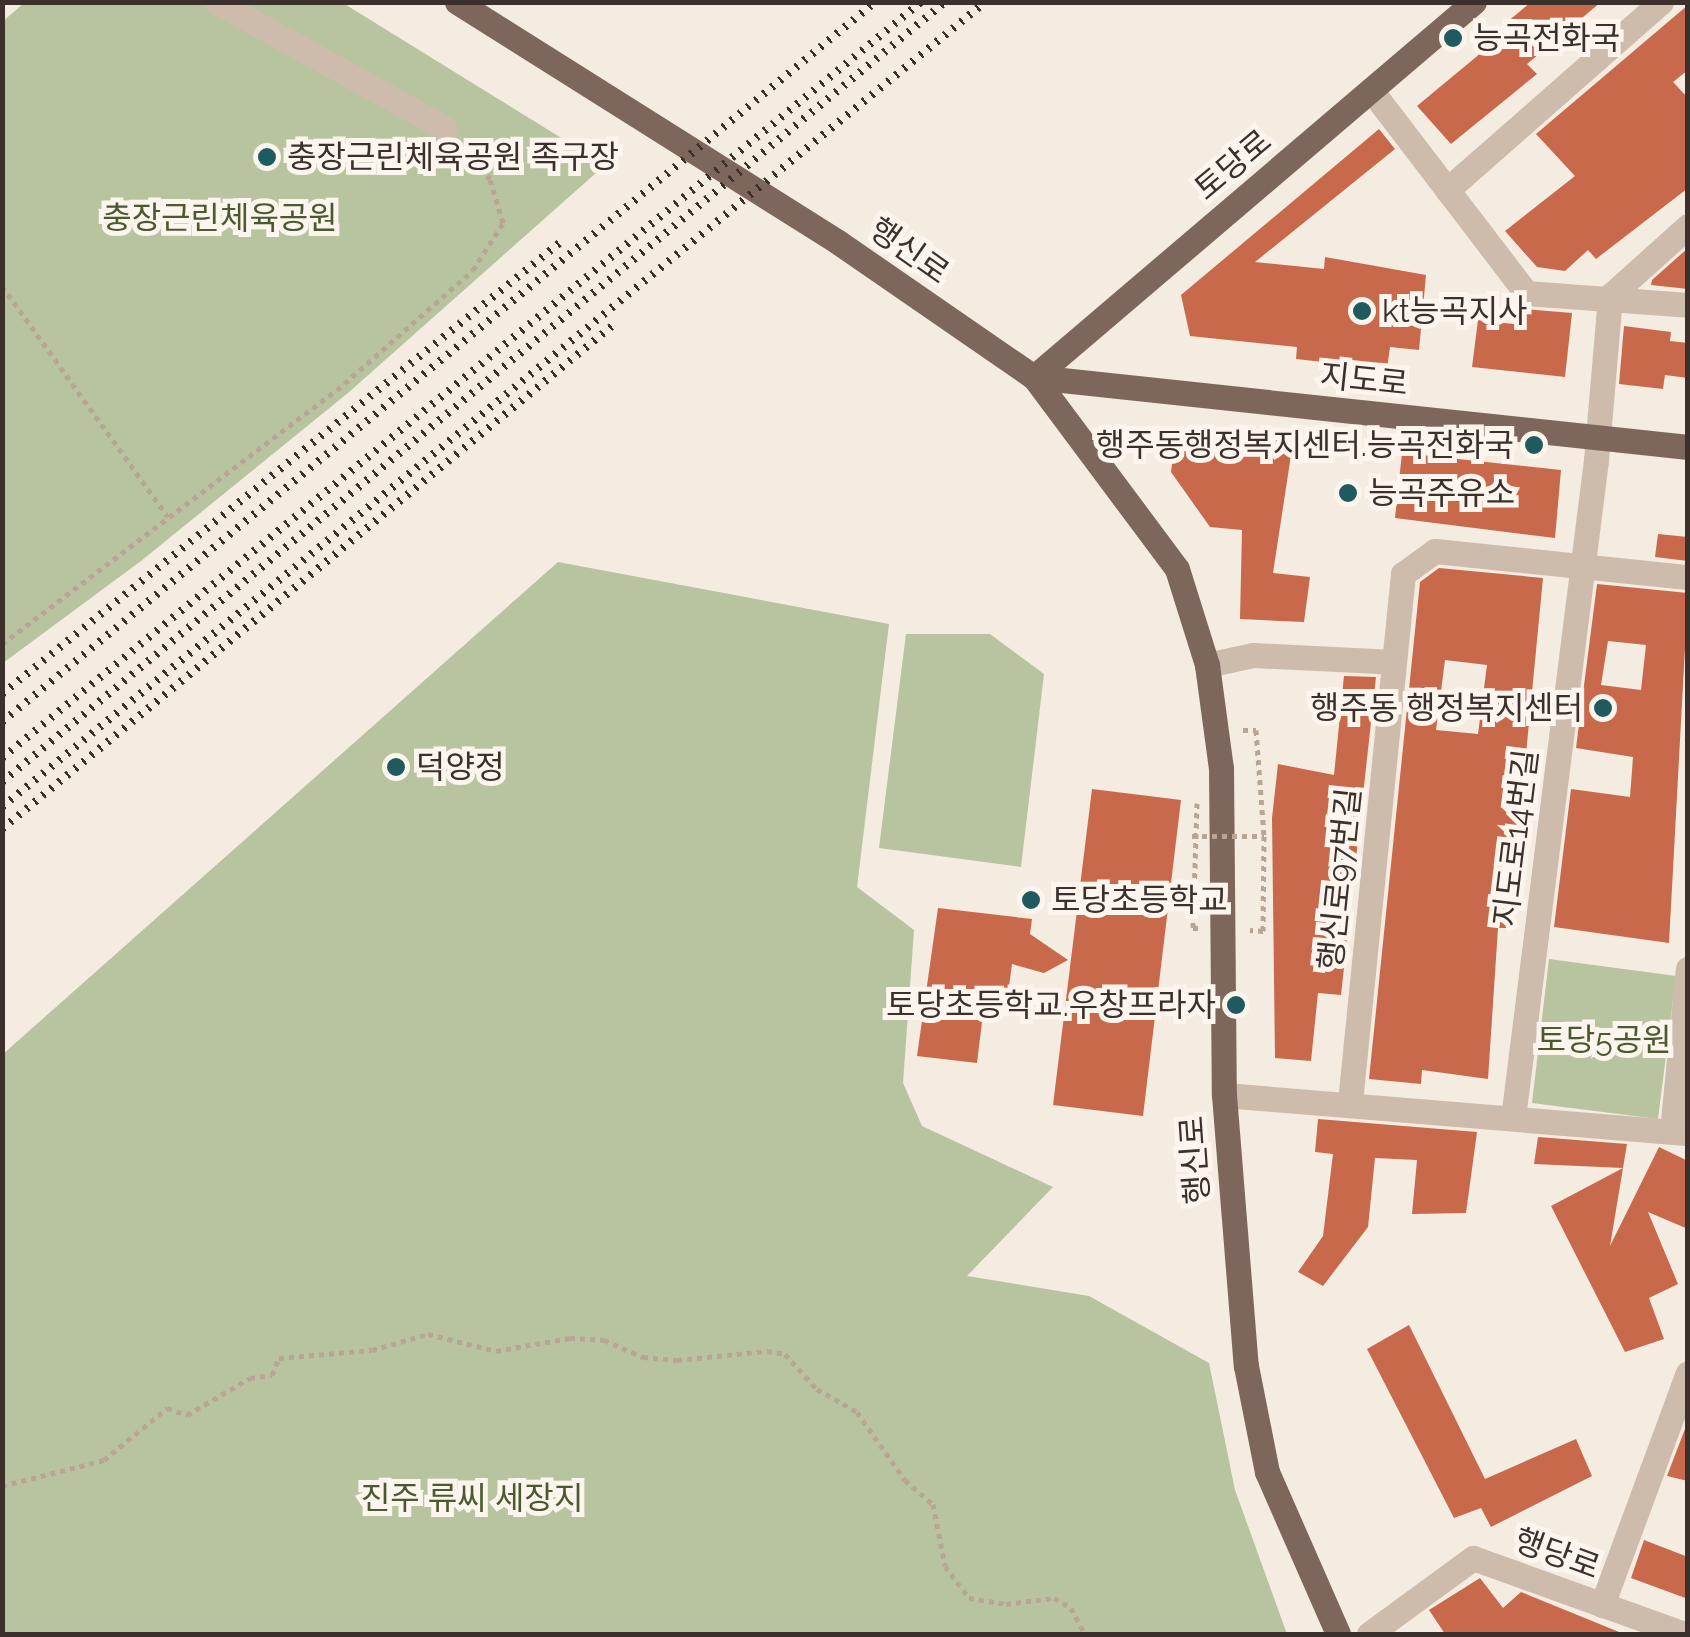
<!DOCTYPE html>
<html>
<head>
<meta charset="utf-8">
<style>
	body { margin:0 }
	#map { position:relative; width:1690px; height:1637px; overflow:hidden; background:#f4ebe1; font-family:Raleway,"Noto Sans KR",sans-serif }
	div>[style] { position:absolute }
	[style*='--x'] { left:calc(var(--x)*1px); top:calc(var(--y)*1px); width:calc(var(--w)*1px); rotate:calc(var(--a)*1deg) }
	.green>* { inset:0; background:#b8c4a0 }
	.building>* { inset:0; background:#c8694b }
	.path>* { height:5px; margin-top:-2.5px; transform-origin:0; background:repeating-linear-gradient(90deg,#b9a596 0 5px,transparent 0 10px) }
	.minor>* { height:25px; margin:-12.5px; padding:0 12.5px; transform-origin:12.5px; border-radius:12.5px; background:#cdbbac }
	.major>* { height:25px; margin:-12.5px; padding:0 12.5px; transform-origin:12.5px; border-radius:12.5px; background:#7d675c }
	.rail>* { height:8px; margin-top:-4px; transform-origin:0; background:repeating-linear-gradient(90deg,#3b302b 0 2.5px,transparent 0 10.5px) }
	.path-bridge>* { height:5px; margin-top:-2.5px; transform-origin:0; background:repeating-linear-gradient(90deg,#b9a596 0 5px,transparent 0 10px) }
	.dots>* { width:28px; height:28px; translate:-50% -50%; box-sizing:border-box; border:5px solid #fbf5ee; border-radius:50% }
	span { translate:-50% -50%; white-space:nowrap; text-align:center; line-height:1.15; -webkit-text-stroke:10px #fbf5ee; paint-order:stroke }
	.poi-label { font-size:32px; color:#3b302b }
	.left { translate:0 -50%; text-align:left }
	.right { translate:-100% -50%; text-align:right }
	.street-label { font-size:32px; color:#3b302b }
	.park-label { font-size:32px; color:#4a5a2e }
	.frame { position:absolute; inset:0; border:5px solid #3b302b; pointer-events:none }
</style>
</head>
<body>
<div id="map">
	<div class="green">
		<div style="clip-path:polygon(24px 3px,343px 3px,605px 165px,348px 393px,141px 561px,3px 663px,2px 22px)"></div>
		<div style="clip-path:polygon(558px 562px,889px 624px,857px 887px,914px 930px,903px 1083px,922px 1126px,1053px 1187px,967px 1276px,1089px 1296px,1209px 1363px,1235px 1490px,1287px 1634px,3px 1634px,3px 1054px)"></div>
		<div style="clip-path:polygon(906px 634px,990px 634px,1044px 674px,1021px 867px,879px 848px)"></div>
		<div style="clip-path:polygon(1549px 959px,1676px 976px,1658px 1119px,1532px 1103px)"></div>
	</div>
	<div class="building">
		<div style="clip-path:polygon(1531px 2px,1601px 2px,1527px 64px,1537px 74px,1451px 144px,1417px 106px,1511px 28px,1506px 23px)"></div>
		<div style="clip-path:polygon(1688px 5px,1688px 70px,1673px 82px,1688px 98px,1688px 188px,1596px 259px,1588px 250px,1565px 271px,1537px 267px,1505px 231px,1575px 176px,1536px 134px)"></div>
		<div style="clip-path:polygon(1379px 129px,1395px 149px,1255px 262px,1324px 269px,1325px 257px,1426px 275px,1419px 350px,1390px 347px,1387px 369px,1296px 359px,1297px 347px,1190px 336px,1181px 295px)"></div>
		<div style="clip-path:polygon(1688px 248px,1688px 289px,1651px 285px,1652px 280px)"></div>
		<div style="clip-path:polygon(1524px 309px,1572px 313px,1565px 377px,1472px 367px,1478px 320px,1522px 325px)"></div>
		<div style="clip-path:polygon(1624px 326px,1671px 332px,1670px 341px,1688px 343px,1688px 378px,1665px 375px,1663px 389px,1619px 384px)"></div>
		<div style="clip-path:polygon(1177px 428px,1293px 442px,1273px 573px,1310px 577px,1304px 622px,1240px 619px,1242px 530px,1210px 527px,1171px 472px)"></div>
		<div style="clip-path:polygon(1402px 453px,1561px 470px,1555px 538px,1395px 518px)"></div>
		<div style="clip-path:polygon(1658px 534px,1688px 537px,1688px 561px,1655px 557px)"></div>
		<div style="clip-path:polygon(evenodd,1439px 568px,1543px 578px,1513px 889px,1507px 928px,1498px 928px,1488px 1079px,1422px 1070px,1421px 1084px,1369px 1079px,1420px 582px,1439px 568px,1445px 660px,1487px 665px,1478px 734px,1436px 730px,1445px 660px)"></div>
		<div style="clip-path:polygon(evenodd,1597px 584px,1688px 593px,1669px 943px,1554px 927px,1571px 789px,1630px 797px,1633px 757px,1576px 748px,1597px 584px,1608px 641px,1646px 645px,1641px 690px,1601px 685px,1608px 641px)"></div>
		<div style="clip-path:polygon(1344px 676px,1376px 677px,1341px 995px,1318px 993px,1311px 1061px,1275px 1058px,1272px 818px,1278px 764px,1334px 775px)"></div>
		<div style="clip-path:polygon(1092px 789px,1181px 800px,1143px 1116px,1053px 1105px)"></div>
		<div style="clip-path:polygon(938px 908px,1032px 919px,1030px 934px,1068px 960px,1044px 973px,1012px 964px,1006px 1009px,984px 1006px,977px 1063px,917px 1056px)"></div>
		<div style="clip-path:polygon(1318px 1119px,1477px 1132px,1466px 1213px,1412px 1214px,1417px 1160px,1375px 1158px,1368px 1227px,1323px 1286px,1298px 1272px,1323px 1236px,1333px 1154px,1315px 1152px)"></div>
		<div style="clip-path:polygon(1538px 1137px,1627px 1144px,1623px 1168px,1534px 1164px)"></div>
		<div style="clip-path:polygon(1659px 1147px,1688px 1161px,1688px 1229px,1648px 1212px,1678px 1284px,1649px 1298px,1664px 1339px,1625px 1352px,1551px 1206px,1623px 1168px,1610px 1246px)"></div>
		<div style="clip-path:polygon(1409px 1325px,1485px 1479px,1576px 1439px,1592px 1476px,1491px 1527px,1481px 1508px,1454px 1518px,1367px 1349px)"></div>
		<div style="clip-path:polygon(1688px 1421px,1688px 1481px,1667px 1476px)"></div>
		<div style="clip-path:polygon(1644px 1540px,1688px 1557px,1688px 1599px,1631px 1578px)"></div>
		<div style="clip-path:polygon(1480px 1578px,1503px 1608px,1521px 1592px,1624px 1634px,1445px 1634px,1429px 1610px)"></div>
	</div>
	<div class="path">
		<div style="--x:2;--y:286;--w:284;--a:54.3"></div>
		<div style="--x:2;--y:644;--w:420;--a:-37.2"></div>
		<div style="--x:337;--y:390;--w:181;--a:-41.4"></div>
		<div style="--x:473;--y:270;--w:56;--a:-57.4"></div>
		<div style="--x:503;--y:223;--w:46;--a:-106.5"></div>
		<div style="--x:490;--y:179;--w:44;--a:-131.3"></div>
		<div style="--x:1243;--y:730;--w:13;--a:0"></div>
		<div style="--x:1256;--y:730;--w:106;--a:85.7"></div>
		<div style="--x:1264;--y:836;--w:95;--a:90.6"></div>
		<div style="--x:1263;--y:931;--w:13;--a:-176"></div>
		<div style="--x:1197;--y:803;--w:125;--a:91.8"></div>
		<div style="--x:1193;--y:928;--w:6;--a:0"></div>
		<div style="--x:2;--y:1486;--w:105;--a:-14.3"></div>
		<div style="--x:104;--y:1460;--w:82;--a:-39.5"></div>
		<div style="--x:167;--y:1408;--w:21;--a:19"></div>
		<div style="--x:187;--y:1415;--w:73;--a:-30.4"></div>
		<div style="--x:250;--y:1378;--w:22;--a:-8"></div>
		<div style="--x:272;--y:1375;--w:18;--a:-68"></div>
		<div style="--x:279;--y:1358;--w:93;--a:-4.9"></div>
		<div style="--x:372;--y:1350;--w:58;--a:-15.9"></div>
		<div style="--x:428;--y:1334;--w:70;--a:14"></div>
		<div style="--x:496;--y:1351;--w:75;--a:-10"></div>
		<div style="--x:570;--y:1338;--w:34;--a:3"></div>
		<div style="--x:604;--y:1340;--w:43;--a:23.6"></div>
		<div style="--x:643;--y:1357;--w:34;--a:5"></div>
		<div style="--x:677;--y:1360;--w:90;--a:-5.7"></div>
		<div style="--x:767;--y:1351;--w:18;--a:9"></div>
		<div style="--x:785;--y:1354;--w:47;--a:47.6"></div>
		<div style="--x:817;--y:1389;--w:46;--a:29.9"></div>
		<div style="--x:857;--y:1412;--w:83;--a:54.8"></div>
		<div style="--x:905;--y:1480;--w:37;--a:41"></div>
		<div style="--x:933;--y:1504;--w:63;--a:79"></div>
		<div style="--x:945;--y:1566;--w:40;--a:53"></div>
		<div style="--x:969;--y:1598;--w:37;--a:9"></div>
		<div style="--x:1006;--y:1604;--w:48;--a:-7.1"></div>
		<div style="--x:1054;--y:1598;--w:20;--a:30"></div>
		<div style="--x:1071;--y:1608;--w:30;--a:62"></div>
	</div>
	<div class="minor">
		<div style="--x:217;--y:2;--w:260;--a:28.9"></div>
		<div style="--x:1371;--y:90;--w:255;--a:52.6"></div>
		<div style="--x:1526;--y:293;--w:162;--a:4.2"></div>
		<div style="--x:1447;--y:190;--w:285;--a:-41.3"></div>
		<div style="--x:1207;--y:665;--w:47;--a:-12.3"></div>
		<div style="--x:1253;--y:655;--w:141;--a:2.8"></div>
		<div style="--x:1224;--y:1095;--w:466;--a:4.7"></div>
		<div style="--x:1350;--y:1102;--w:531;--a:-84.27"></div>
		<div style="--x:1403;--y:574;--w:39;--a:-36"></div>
		<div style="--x:1435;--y:551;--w:254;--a:5.9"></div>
		<div style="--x:1513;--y:1118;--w:663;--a:-82.81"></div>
		<div style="--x:1596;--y:460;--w:165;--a:-85.1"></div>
		<div style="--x:1610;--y:296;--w:105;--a:-41.9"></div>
		<div style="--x:1672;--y:1131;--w:163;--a:-84.4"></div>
		<div style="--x:1602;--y:1605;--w:247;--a:-69.7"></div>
		<div style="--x:1369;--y:1634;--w:129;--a:-36.2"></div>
		<div style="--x:1473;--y:1558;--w:224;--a:19.8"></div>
	</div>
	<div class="major">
		<div style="--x:457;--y:2;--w:450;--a:32.2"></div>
		<div style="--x:838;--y:242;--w:238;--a:34.6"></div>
		<div style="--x:1034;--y:377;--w:239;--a:53.3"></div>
		<div style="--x:1177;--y:569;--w:101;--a:72.6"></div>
		<div style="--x:1207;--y:665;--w:104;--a:82.3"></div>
		<div style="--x:1221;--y:768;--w:327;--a:89.5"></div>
		<div style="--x:1224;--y:1095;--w:272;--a:85.4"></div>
		<div style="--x:1246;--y:1366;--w:108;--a:78.8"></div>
		<div style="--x:1267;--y:1472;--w:177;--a:66.3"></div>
		<div style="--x:1034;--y:377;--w:658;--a:6.11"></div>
		<div style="--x:1034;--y:377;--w:578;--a:-40.44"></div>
	</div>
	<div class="rail">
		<div style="--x:2;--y:694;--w:720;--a:-38.97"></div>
		<div style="--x:2;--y:722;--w:1132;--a:-39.51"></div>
		<div style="--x:2;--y:758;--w:1190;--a:-39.44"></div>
		<div style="--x:2;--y:782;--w:1224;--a:-39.6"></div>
		<div style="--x:2;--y:807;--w:1271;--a:-39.31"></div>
		<div style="--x:2;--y:829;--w:791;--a:-39.51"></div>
	</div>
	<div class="path-bridge">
		<div style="--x:1192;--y:836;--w:72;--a:0"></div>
	</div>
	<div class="dots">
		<div style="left:1453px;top:38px;background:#1f5a5e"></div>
		<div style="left:267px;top:157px;background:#1f5a5e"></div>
		<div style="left:1362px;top:311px;background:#1f5a5e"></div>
		<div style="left:1534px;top:445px;background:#1f5a5e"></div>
		<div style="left:1348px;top:493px;background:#1f5a5e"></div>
		<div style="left:1603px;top:708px;background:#1f5a5e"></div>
		<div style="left:396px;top:767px;background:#1f5a5e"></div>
		<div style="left:1031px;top:900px;background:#1f5a5e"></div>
		<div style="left:1236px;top:1005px;background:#1f5a5e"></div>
	</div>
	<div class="poi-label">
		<span class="left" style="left:1473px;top:38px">능곡전화국</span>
		<span class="left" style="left:287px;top:157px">충장근린체육공원 족구장</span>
		<span class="left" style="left:1382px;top:311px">kt능곡지사</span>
		<span class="right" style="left:1514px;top:445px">행주동행정복지센터.능곡전화국</span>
		<span class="left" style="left:1368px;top:493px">능곡주유소</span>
		<span class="right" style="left:1583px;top:708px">행주동 행정복지센터</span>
		<span class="left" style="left:416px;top:767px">덕양정</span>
		<span class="left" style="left:1051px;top:900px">토당초등학교</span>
		<span class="right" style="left:1216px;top:1005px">토당초등학교.우창프라자</span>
	</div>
	<div class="street-label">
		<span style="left:1233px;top:165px;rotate:-40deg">토당로</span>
		<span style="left:909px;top:251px;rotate:35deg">행신로</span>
		<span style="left:1364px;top:380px;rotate:6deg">지도로</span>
		<span style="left:1516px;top:838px;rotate:-83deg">지도로14번길</span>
		<span style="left:1340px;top:879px;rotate:-84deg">행신로97번길</span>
		<span style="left:1195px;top:1160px;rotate:-94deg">행신로</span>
		<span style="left:1557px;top:1554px;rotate:20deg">행당로</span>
	</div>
	<div class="park-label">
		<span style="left:220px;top:218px">충장근린체육공원</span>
		<span style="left:1604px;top:1040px">토당5공원</span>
		<span style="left:472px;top:1498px">진주 류씨 세장지</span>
	</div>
	<div class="frame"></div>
</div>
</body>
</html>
